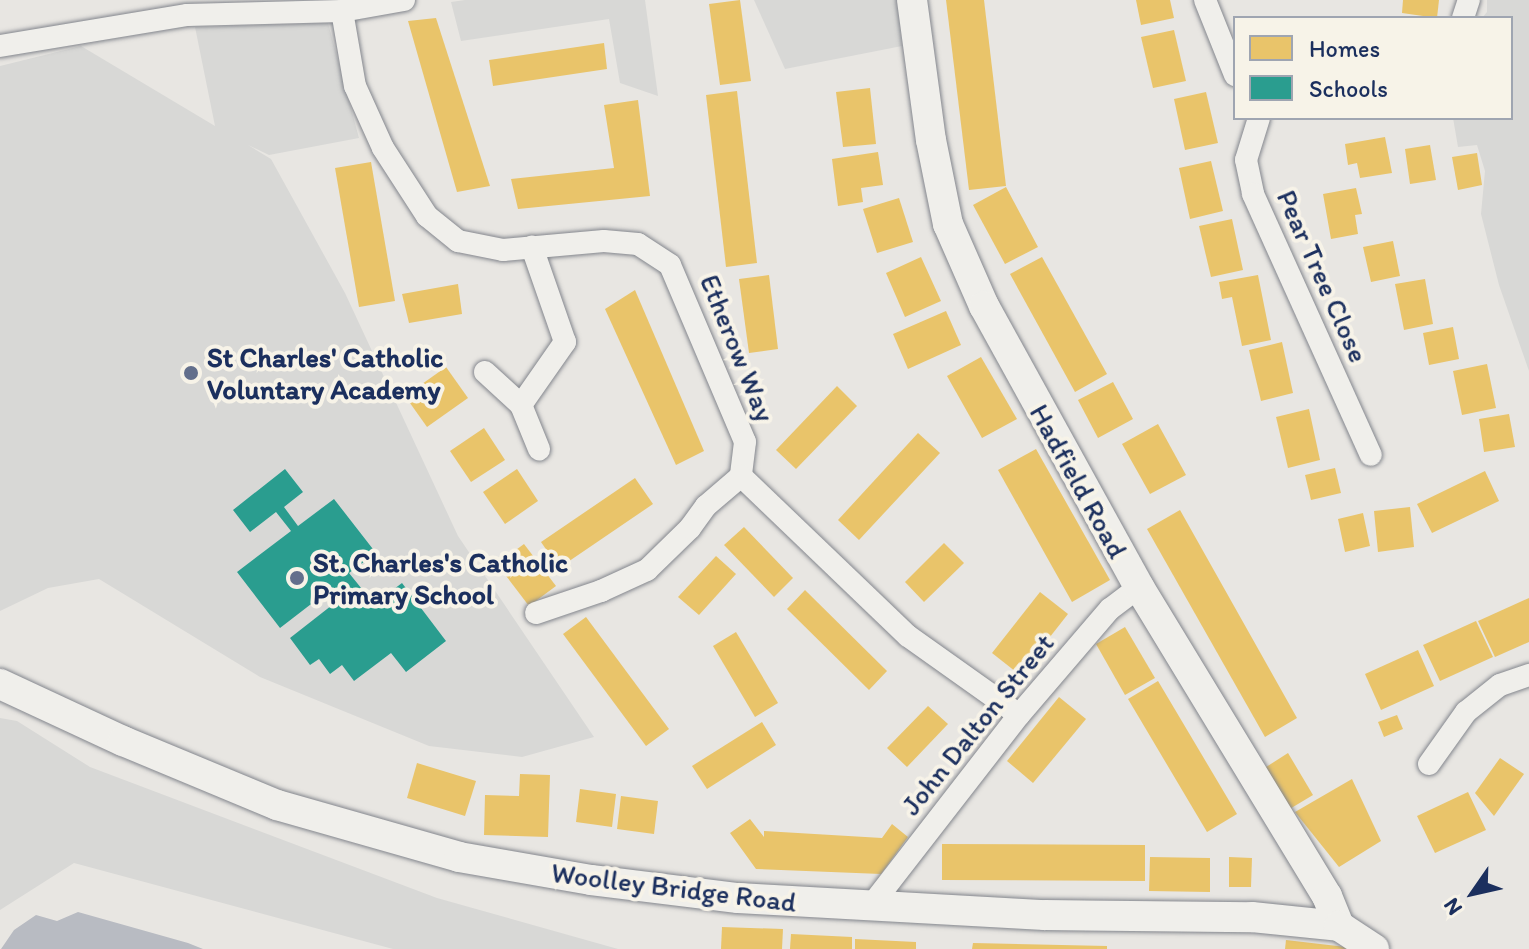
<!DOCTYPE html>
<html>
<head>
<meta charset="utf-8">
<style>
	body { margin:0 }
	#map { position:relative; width:1529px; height:949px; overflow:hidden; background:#e8e6e2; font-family:Itim,sans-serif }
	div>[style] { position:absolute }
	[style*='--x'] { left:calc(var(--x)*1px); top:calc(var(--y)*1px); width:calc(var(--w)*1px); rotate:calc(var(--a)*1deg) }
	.built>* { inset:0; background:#d8d8d6 }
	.water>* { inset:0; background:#b8bbc2 }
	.homes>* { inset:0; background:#e9c46a }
	.schools>* { inset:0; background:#2a9d8f }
	.roads { filter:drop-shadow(0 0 2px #83868d) drop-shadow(0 0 2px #83868d) }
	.street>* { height:22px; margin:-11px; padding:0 11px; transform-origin:11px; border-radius:11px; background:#f0efeb }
	.secondary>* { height:30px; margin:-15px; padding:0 15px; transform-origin:15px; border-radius:15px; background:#f0efeb }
	.dots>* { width:22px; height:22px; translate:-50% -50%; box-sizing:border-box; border:4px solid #f7f3e8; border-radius:50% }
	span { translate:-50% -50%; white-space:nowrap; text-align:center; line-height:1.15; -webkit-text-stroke:8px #f7f3e8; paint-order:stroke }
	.street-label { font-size:28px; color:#1b2f5e }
	.poi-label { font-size:28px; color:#1b2f5e; font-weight:700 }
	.left { translate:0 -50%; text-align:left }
	.legend { position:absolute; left:1233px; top:16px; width:280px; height:104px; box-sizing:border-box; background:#f7f3e8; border:2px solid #9fa5b1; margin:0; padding:10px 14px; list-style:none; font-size:24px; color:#1b2f5e }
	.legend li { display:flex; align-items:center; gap:16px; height:40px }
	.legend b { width:40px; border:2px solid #9fa5b1 }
	.north { position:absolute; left:1433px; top:853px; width:80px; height:80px; -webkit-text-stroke:6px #f7f3e8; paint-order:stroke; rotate:236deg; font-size:22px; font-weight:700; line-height:32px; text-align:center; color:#1b2f5e }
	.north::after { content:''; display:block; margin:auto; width:28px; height:36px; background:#1b2f5e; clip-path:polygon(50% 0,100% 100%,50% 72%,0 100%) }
</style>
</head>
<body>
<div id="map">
	<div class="built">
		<div style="clip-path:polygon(465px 0,645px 0,658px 96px,620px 83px,609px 19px,461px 41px,451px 2px)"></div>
		<div style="clip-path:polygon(754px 0,897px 0,902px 46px,785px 69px)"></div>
		<div style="clip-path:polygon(1487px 0,1529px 0,1529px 371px,1499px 285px,1481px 214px,1485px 171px,1477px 145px,1458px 147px,1453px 118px,1511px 118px,1511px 18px,1482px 18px,1487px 12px)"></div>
		<div style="clip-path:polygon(328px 23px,359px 138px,269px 155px,248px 145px,271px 159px,345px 293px,458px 536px,594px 737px,522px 757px,429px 746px,260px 677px,99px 579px,48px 588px,0 611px,0 66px,81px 46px,215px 126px,195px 27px)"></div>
		<div style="clip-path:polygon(0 718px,17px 721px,90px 767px,437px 898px,618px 949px,393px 949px,74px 863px,0 910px)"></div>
	</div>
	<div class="water">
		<div style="clip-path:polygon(78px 912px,188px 943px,203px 949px,1px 949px,14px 930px,36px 915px,57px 921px)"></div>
	</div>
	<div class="homes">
		<div style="clip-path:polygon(740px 0,751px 81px,720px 85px,709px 4px)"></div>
		<div style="clip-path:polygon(946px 0,984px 0,1006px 186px,969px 190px)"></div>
		<div style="clip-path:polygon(1136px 0,1170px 0,1174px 18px,1141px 25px)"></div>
		<div style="clip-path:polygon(1403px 0,1439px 0,1437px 18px,1402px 13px)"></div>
		<div style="clip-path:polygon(436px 18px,490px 186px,457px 192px,408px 21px)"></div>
		<div style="clip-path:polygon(1174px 30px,1186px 81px,1153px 88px,1141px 37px)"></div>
		<div style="clip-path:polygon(604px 43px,607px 69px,493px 86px,489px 60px)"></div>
		<div style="clip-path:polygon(870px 88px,876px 144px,843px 147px,836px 92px)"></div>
		<div style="clip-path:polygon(737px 91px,757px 263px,726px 267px,706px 95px)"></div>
		<div style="clip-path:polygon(1206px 92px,1218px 143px,1185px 150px,1174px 99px)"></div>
		<div style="clip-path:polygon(638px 100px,650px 196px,518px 209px,511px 179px,614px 168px,604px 105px)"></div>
		<div style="clip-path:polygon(1385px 137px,1392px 173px,1360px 178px,1357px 163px,1348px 165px,1345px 144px)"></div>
		<div style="clip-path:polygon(1430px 145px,1436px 180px,1410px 184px,1405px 149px)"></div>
		<div style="clip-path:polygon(878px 152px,883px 185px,861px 188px,863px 202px,838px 206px,832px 159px)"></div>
		<div style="clip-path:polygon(1477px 153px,1482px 185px,1458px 190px,1452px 157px)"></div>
		<div style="clip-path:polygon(1211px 161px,1223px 211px,1190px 219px,1179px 168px)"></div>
		<div style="clip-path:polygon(371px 162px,395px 301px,359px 307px,335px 168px)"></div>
		<div style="clip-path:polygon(1006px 187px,1038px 247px,1005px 264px,973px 205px)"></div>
		<div style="clip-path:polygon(1356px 188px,1362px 214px,1355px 215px,1358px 234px,1331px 239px,1323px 194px)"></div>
		<div style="clip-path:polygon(899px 198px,913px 242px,877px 253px,863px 209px)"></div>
		<div style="clip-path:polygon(1232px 219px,1243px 270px,1211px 277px,1199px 226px)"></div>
		<div style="clip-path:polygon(1393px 241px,1400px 276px,1371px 282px,1363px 247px)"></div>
		<div style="clip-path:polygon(921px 257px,941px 301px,905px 317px,886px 273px)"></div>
		<div style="clip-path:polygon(1042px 257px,1107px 374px,1075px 392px,1010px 274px)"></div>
		<div style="clip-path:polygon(769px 275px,778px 349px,749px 353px,739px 279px)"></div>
		<div style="clip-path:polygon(1258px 275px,1271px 340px,1242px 346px,1232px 297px,1222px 299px,1219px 282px)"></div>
		<div style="clip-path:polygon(1425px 279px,1433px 324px,1404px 330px,1395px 284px)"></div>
		<div style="clip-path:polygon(458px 284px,462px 314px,409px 323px,402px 294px)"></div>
		<div style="clip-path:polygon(635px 290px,704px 451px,676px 465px,605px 309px)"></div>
		<div style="clip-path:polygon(946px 311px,961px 345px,908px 369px,893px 334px)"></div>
		<div style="clip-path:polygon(1453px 327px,1459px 359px,1429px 365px,1423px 333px)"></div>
		<div style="clip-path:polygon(1282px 342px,1293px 393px,1261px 401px,1249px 350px)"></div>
		<div style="clip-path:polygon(981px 357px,1017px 419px,982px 438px,947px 376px)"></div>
		<div style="clip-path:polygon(1487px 364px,1496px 408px,1462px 415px,1453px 371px)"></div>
		<div style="clip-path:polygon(446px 367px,468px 398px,427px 427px,405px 396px)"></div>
		<div style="clip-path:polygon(1113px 382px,1133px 419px,1098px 438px,1078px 400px)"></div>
		<div style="clip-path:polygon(837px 386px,857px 406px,796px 469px,776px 450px)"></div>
		<div style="clip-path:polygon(1309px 409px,1320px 460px,1288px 468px,1276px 417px)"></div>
		<div style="clip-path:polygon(1509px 414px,1515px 447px,1484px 452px,1479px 419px)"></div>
		<div style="clip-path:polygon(1158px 424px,1186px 475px,1150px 494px,1122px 444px)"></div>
		<div style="clip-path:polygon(484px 428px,505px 460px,471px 482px,450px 451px)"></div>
		<div style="clip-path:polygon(918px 433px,940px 453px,859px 540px,838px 520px)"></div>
		<div style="clip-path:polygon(1036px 449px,1110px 580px,1072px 602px,998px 470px)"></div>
		<div style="clip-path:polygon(1335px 468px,1341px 493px,1311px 500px,1305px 475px)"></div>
		<div style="clip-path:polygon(517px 469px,538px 501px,505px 524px,483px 492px)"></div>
		<div style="clip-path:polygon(1485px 471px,1499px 501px,1432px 533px,1417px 504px)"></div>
		<div style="clip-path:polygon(635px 478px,653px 504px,559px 568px,541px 542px)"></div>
		<div style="clip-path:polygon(1410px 507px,1414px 547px,1378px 552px,1374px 511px)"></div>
		<div style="clip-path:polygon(1180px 510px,1297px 718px,1265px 737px,1147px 529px)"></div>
		<div style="clip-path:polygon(1363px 513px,1370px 546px,1345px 552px,1338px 519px)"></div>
		<div style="clip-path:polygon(744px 527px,793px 578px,774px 597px,724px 545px)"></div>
		<div style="clip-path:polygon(944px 543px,964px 563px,924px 602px,905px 582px)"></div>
		<div style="clip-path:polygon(524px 544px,556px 586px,529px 606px,497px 564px)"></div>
		<div style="clip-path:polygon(716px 556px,736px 574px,699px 615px,678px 597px)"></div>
		<div style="clip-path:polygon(805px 590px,887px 671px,869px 690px,787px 609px)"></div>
		<div style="clip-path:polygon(1040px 592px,1068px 614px,1020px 675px,992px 653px)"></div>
		<div style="clip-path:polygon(1529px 598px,1529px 642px,1495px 657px,1478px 621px)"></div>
		<div style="clip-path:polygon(586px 617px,669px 729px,646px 746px,563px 634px)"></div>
		<div style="clip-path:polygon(1476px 621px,1493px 657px,1440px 681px,1423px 645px)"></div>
		<div style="clip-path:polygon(1125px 627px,1155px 678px,1125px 695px,1096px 644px)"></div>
		<div style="clip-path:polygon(736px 632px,778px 703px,755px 717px,713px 646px)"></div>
		<div style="clip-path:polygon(1418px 650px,1434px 686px,1381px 710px,1365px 674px)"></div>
		<div style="clip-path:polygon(1158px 681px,1237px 814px,1207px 832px,1128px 699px)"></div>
		<div style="clip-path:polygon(1059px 697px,1086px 719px,1033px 783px,1007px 761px)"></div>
		<div style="clip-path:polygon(928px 706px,948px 724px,907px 767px,887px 748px)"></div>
		<div style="clip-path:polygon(1397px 715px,1403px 729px,1384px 737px,1378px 722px)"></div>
		<div style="clip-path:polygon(762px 722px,776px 745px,707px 789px,692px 766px)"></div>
		<div style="clip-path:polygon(1288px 753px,1313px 795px,1288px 810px,1263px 769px)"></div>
		<div style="clip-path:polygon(1500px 758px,1524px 774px,1494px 816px,1475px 793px)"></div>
		<div style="clip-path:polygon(417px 763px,476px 781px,465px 816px,407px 798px)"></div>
		<div style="clip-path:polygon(520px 774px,550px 775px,548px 837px,484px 835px,485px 795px,519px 796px)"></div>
		<div style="clip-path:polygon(1352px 779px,1381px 841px,1339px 867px,1295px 812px)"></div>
		<div style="clip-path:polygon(580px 789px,616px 794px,612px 827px,576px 822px)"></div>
		<div style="clip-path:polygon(1468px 792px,1486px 830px,1435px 853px,1417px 816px)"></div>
		<div style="clip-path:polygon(621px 796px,658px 801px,654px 834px,617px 829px)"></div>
		<div style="clip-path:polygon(750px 819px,764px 837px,764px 831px,882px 838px,892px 824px,908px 837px,881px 874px,756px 869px,730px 833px)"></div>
		<div style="clip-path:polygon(942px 844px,1145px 845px,1145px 881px,942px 880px)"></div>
		<div style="clip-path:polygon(1150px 857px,1210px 858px,1210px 892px,1149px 891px)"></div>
		<div style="clip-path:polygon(1229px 857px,1252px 858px,1251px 887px,1229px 887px)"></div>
		<div style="clip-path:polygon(722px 927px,783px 929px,782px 949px,721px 949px)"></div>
		<div style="clip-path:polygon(791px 934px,852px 937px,852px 949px,790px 949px)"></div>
		<div style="clip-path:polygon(855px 939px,916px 942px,916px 949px,855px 949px)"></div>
		<div style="clip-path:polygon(1286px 940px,1346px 947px,1346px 949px,1285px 949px)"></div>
		<div style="clip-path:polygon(973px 943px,1107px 946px,1107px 949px,972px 949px)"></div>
	</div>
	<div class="schools">
		<div style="clip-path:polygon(285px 469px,303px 492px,284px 507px,298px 526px,334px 499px,376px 553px,349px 573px,374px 604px,402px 583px,446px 641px,406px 672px,391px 653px,354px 681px,342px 665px,330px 674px,319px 659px,310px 665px,290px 638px,336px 602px,328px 591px,280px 628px,237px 572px,291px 531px,276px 512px,250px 532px,233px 510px)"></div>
	</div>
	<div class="roads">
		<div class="street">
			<div style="--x:1205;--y:0;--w:81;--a:68.2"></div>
			<div style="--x:342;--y:11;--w:76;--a:80.2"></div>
			<div style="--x:355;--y:86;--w:68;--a:65.7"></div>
			<div style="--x:383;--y:148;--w:81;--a:57.1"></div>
			<div style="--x:427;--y:216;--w:40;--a:39"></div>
			<div style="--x:458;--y:241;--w:46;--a:11.3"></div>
			<div style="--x:503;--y:250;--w:101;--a:-5.1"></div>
			<div style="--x:604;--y:241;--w:34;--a:5"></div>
			<div style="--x:638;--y:244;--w:38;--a:33"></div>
			<div style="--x:670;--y:265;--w:192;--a:67"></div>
			<div style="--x:745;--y:442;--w:34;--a:97"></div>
			<div style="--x:741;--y:476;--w:231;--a:43.8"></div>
			<div style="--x:908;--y:636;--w:136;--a:35.4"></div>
			<div style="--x:1463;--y:18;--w:19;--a:-72"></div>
			<div style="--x:0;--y:46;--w:190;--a:-9.4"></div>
			<div style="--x:187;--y:15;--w:155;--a:-1.5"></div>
			<div style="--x:342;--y:11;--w:63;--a:-10.1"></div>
			<div style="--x:1259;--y:118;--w:44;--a:107.2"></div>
			<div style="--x:1246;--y:160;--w:35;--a:78"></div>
			<div style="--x:1253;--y:194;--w:286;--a:65.7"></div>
			<div style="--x:485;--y:372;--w:49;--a:42.5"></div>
			<div style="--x:521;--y:405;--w:48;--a:67.8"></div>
			<div style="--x:521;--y:405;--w:77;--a:-55.1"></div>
			<div style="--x:565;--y:342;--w:101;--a:-109.2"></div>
			<div style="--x:536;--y:613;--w:69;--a:-18.7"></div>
			<div style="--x:601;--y:591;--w:51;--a:-24.5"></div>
			<div style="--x:647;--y:570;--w:60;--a:-44.3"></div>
			<div style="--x:690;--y:528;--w:27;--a:-54"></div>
			<div style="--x:706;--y:506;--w:46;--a:-40.6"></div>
			<div style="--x:1429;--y:764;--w:64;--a:-54.6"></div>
			<div style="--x:1466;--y:712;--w:43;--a:-38.5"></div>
			<div style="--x:1500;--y:685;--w:31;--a:-19"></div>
			<div style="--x:870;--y:907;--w:243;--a:-52.2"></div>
			<div style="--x:1019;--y:715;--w:140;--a:-49.4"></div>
			<div style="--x:1110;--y:609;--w:36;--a:-37"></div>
		</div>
		<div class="secondary">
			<div style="--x:912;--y:0;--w:141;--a:82.3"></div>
			<div style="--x:931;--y:140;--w:86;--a:78.6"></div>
			<div style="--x:948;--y:224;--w:90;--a:66.3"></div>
			<div style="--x:984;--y:306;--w:321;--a:61.1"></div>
			<div style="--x:1139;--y:587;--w:362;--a:58.7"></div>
			<div style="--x:1327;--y:896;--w:32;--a:68"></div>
			<div style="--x:0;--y:684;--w:136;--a:24.9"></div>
			<div style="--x:123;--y:741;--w:167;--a:22.6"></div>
			<div style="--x:277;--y:805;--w:189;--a:15.9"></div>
			<div style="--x:459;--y:857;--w:134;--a:9.9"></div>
			<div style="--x:591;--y:880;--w:148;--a:7"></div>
			<div style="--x:738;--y:898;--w:307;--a:3.2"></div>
			<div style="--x:1045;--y:915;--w:207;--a:0.6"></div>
			<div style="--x:1252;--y:917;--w:87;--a:5.9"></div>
			<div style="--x:1339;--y:926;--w:42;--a:33.3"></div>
		</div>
	</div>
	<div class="dots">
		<div style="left:191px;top:373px;background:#636f8c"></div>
		<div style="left:297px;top:578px;background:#636f8c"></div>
	</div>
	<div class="street-label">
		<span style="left:1323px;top:276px;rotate:66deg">Pear Tree Close</span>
		<span style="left:738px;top:348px;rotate:68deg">Etherow Way</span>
		<span style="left:1079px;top:481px;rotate:61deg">Hadfield Road</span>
		<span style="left:977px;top:724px;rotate:-51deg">John Dalton Street</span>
		<span style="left:674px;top:887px;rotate:7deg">Woolley Bridge Road</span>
	</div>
	<div class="poi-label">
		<span class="left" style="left:207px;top:373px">St Charles' Catholic<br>Voluntary Academy</span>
		<span class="left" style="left:313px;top:578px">St. Charles's Catholic<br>Primary School</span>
	</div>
	<ul class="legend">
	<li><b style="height:22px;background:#e9c46a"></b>Homes</li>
	<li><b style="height:22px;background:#2a9d8f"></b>Schools</li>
	</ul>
	<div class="north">N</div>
</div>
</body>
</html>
